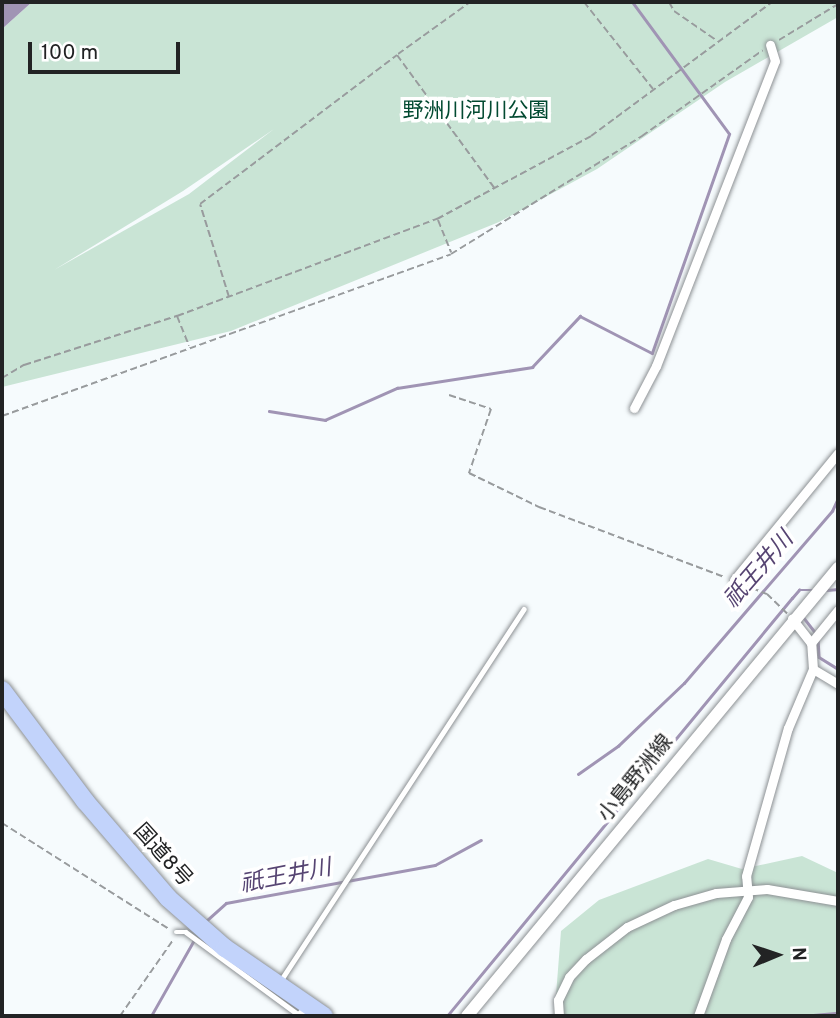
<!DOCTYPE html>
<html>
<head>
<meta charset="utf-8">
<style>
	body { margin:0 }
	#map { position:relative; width:840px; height:1018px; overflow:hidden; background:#f6fbfd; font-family:Overpass,"Noto Sans JP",sans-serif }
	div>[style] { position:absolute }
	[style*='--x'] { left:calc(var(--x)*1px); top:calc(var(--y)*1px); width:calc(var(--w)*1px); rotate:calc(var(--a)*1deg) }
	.green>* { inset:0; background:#c9e4d5 }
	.water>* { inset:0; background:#a094b4 }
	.stream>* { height:2.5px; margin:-1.25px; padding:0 1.25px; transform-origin:1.25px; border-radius:1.25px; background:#a094b4 }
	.path>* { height:2px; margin-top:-1px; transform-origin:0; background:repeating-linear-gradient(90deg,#989b9d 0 7px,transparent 0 10.5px) }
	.roads { filter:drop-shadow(0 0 2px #8d9194) drop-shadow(0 0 2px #8d9194) }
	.lane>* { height:4.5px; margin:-2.25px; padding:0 2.25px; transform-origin:2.25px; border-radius:2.25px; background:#fff }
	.street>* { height:9px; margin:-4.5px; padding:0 4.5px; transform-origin:4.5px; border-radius:4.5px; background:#fff }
	.secondary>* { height:12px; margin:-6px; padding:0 6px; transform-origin:6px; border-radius:6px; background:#fff }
	.highway>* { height:18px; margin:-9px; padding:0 9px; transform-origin:9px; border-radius:9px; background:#c2d3fb }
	span { translate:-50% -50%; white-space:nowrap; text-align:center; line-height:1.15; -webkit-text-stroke:7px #fff; paint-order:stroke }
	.park-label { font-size:21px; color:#024a31 }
	.street-label { font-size:21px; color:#222324 }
	.water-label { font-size:23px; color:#564472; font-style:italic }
	.frame { position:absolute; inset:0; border:4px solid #222324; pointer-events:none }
	.north { position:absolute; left:742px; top:920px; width:70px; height:70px; -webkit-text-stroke:5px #fff; paint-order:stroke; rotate:88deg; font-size:19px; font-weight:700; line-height:28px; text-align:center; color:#222324 }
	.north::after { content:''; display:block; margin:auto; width:24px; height:32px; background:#222324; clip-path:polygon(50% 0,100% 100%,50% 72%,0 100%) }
	.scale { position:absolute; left:28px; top:42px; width:152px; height:32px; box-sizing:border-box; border:4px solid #222324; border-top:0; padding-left:9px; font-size:21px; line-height:24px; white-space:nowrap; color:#222324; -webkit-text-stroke:5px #fff; paint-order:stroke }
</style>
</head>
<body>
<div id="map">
	<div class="green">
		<div style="clip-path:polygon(evenodd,32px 2px,838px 2px,838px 17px,725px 82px,597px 169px,499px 222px,231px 331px,2px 387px,2px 29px,32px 2px,274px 129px,189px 194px,54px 270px,183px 191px,274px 129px)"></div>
		<div style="clip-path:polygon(802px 856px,838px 873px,838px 1016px,559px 1016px,556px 995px,561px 931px,599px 900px,708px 859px,742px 869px)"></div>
	</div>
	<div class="water">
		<div style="clip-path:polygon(2px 2px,32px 2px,2px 29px)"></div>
	</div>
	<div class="stream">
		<div style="--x:269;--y:411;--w:57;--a:9.1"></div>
		<div style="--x:325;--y:420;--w:79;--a:-24"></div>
		<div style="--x:397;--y:388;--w:137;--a:-8.8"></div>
		<div style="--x:532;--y:367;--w:70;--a:-46.7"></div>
		<div style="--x:580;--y:316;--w:81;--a:27.2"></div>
		<div style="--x:652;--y:353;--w:232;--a:-70.6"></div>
		<div style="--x:729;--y:134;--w:164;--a:-126.3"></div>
		<div style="--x:827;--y:590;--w:11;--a:-5"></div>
		<div style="--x:804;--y:618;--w:18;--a:52"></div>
		<div style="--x:818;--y:637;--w:20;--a:87"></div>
		<div style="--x:819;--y:657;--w:22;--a:32"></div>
		<div style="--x:578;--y:774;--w:49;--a:-35"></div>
		<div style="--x:618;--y:746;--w:91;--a:-43.7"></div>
		<div style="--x:684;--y:683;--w:227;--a:-49.3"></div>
		<div style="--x:832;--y:511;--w:14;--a:-65"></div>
		<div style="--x:205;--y:922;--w:28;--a:-42"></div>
		<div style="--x:226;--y:903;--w:212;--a:-10.3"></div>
		<div style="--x:435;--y:865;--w:52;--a:-28.5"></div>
		<div style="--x:151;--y:1016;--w:87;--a:-60.5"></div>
		<div style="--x:447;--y:1016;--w:542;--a:-50.47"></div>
		<div style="--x:792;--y:598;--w:11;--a:-49"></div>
		<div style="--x:799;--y:590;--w:14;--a:0"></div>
		<div style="--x:802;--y:1016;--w:36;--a:-5"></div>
	</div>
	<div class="path">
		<div style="--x:584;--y:2;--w:111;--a:51.6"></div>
		<div style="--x:669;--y:2;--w:10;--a:61"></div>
		<div style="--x:674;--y:11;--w:51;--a:34.6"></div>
		<div style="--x:779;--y:40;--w:69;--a:-31.4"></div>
		<div style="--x:398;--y:54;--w:89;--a:-35.8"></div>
		<div style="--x:438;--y:220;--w:35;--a:68"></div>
		<div style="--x:229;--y:297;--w:97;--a:-107.3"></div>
		<div style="--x:200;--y:204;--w:247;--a:-37.1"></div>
		<div style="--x:397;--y:55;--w:166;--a:53.8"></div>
		<div style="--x:177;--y:316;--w:32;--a:68"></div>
		<div style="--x:2;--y:378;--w:26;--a:-31"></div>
		<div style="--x:24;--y:365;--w:161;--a:-17.8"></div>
		<div style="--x:177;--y:316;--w:278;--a:-20.5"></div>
		<div style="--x:437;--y:219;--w:175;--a:-28.3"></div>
		<div style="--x:591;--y:136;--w:225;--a:-36.5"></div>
		<div style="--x:449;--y:395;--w:44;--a:18.4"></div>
		<div style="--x:491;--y:409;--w:68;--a:109"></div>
		<div style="--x:469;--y:473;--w:78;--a:25.9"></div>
		<div style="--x:539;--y:507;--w:198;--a:20.7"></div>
		<div style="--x:2;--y:416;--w:477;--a:-19.8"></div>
		<div style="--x:451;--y:254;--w:225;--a:-31.7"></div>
		<div style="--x:642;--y:136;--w:148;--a:-35.4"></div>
		<div style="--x:742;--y:584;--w:27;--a:22"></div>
		<div style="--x:767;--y:594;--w:28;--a:44"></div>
		<div style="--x:2;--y:823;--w:198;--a:32.4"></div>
		<div style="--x:120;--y:1016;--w:93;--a:-55.1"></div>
	</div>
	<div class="roads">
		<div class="lane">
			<div style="--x:176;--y:932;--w:10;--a:0"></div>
			<div style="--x:186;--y:932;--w:140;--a:36.3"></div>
			<div style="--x:281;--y:980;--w:443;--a:-56.8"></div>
		</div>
		<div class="street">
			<div style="--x:634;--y:408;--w:47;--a:-62.4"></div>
			<div style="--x:656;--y:366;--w:327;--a:-68.7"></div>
			<div style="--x:775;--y:61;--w:17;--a:-107"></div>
			<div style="--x:734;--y:580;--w:164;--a:-50.7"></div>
			<div style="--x:811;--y:643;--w:43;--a:-50.7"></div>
			<div style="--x:813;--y:669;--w:29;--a:31"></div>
			<div style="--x:300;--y:1015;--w:11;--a:-45"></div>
			<div style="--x:559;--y:1016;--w:16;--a:-94"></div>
			<div style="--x:558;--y:1000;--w:25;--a:-64"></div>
			<div style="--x:569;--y:977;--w:25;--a:-47"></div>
			<div style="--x:586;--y:959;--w:52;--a:-38"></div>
			<div style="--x:627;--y:927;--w:52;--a:-25.1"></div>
			<div style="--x:674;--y:905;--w:44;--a:-15.9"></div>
			<div style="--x:716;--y:893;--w:51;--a:-4.5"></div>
			<div style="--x:767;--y:889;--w:72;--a:9.6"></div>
			<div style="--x:698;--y:1016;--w:82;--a:-70"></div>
			<div style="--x:726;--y:939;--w:47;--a:-62.4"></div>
			<div style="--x:748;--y:897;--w:21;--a:-95"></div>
			<div style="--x:746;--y:876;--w:154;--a:-74.2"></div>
			<div style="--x:788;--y:728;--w:64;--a:-67"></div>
			<div style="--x:813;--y:669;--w:26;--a:-94"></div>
			<div style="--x:811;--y:643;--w:31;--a:-128"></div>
		</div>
		<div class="secondary">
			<div style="--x:467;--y:1016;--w:582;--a:-50.37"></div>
		</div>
		<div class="highway">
			<div style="--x:2;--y:690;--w:139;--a:53.2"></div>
			<div style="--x:85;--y:801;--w:128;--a:49.4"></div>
			<div style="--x:168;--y:898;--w:76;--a:41.3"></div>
			<div style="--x:225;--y:948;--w:120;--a:34.5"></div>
		</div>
	</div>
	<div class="park-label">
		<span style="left:476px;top:112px">野洲川河川公園</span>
	</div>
	<div class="street-label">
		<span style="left:636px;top:779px;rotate:-51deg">小島野洲線</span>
		<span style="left:162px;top:856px;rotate:48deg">国道8号</span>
	</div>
	<div class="water-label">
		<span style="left:760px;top:571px;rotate:-49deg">祇王井川</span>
		<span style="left:286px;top:878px;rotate:-11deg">祇王井川</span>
	</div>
	<div class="frame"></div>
	<div class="north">N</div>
	<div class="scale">100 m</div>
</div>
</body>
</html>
